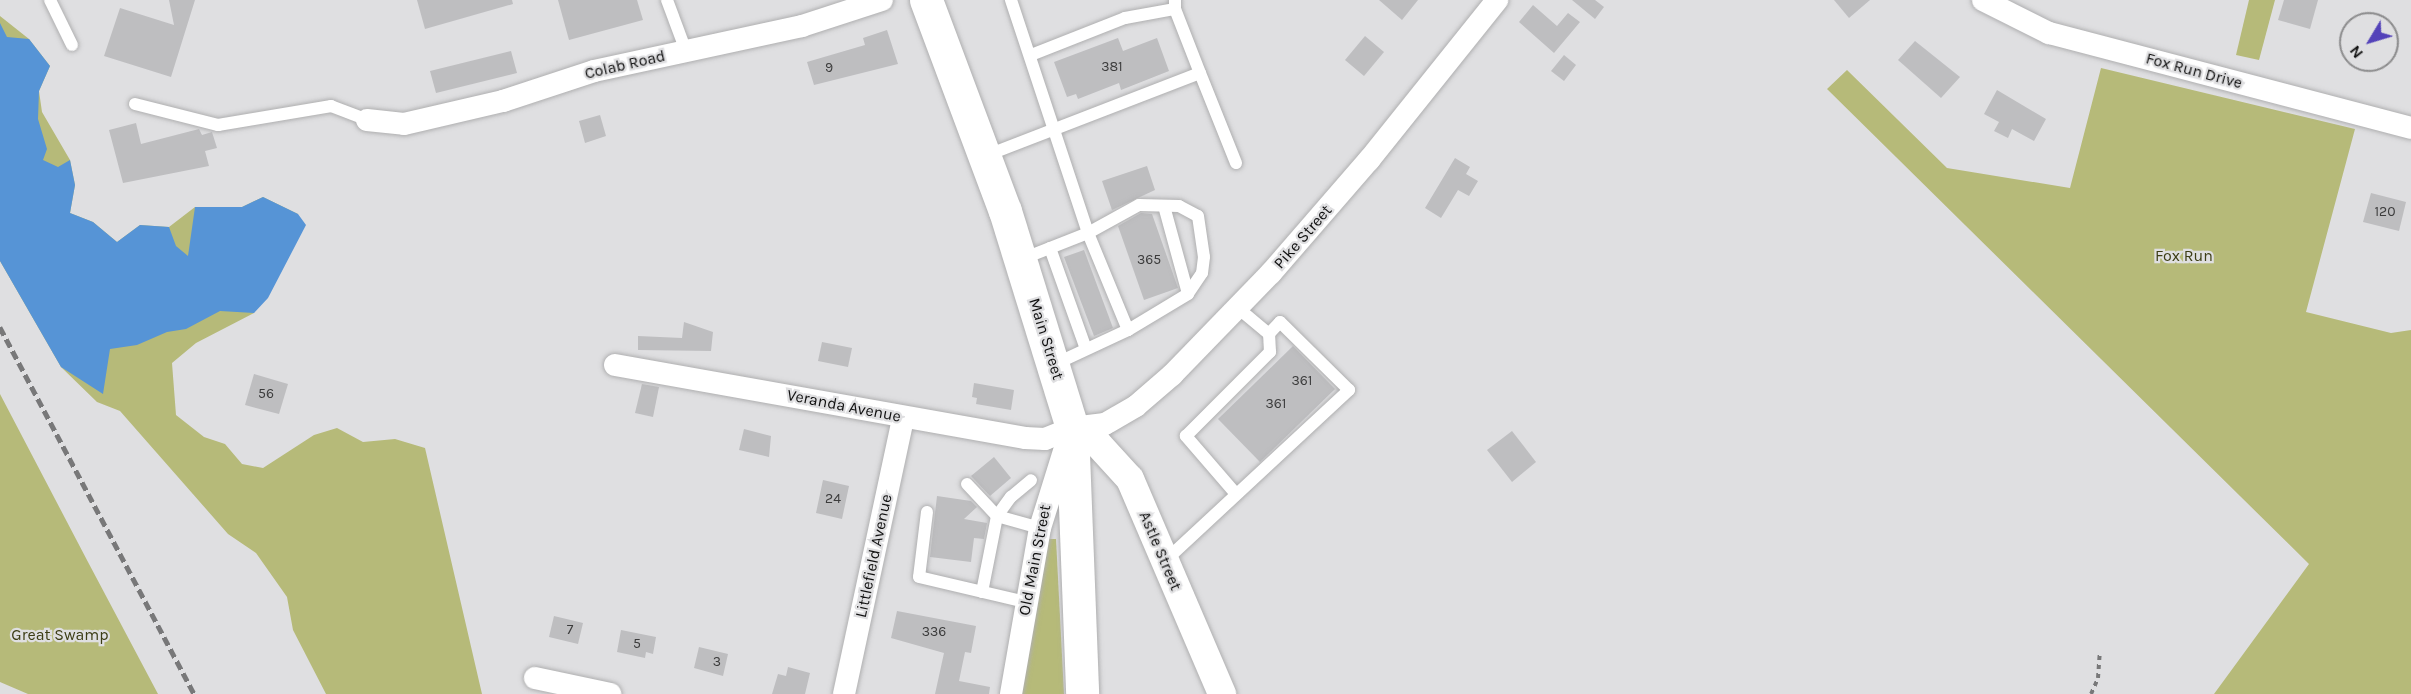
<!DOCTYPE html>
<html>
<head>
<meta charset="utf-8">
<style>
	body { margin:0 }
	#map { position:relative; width:2411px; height:694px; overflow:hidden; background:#dfdfe1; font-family:Karla,sans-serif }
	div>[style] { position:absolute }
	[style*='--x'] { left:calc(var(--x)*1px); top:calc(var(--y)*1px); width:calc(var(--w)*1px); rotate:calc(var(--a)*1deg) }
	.green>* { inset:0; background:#b6ba79 }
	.water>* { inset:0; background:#5694d6 }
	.building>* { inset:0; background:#bebec0 }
	.path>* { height:4px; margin-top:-2px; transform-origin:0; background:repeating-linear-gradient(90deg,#787879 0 4.5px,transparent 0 9px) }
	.roads { filter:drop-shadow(0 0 2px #afafb0) drop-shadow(0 0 2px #afafb0) }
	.service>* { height:12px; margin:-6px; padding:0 6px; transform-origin:6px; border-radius:6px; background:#fff }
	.minor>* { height:22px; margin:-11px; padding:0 11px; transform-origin:11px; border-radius:11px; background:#fff }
	.tertiary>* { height:28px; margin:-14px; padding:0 14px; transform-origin:14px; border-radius:14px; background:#fff }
	.secondary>* { height:33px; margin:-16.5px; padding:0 16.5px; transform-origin:16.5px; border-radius:16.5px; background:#fff }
	.rail>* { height:4.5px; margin-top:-2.25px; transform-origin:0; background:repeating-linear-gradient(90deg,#787879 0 9px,transparent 0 13.5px) }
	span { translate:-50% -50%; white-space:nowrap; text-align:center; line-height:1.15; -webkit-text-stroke:4.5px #dfdfe1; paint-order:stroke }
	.number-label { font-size:14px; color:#3c3c3c }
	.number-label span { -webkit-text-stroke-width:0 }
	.street-label { font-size:16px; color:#101010 }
	.park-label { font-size:16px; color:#3c3d15 }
	.north { position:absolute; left:2339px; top:12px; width:60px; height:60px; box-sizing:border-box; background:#dfdfe1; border:2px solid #8c8c8d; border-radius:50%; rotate:232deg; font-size:16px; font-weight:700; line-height:24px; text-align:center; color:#101010 }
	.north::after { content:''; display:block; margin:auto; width:21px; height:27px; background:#5342b9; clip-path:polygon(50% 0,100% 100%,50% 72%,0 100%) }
</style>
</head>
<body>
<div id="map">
	<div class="green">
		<div style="clip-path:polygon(2249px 0,2275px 0,2259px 60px,2236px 55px)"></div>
		<div style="clip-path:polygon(0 16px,29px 39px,50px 66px,39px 91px,42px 112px,70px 160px,75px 185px,70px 213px,93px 222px,117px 242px,140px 225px,169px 227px,195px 207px,242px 207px,263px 197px,298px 214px,254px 313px,196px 343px,172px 363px,176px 415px,204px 437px,225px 444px,242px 464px,263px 468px,314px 435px,337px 428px,363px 442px,395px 439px,425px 448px,482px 694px,326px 694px,293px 630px,287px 597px,256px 553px,228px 534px,120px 411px,97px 402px,61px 367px,0 261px)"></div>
		<div style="clip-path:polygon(2101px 68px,2355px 129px,2306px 312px,2391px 333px,2411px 330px,2411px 694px,2214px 694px,2309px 564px,1827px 89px,1847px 70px,1947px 168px,2070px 188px)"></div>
		<div style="clip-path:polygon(0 394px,88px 562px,158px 694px,28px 694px,0 682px)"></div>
		<div style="clip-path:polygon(1047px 539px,1056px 539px,1064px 694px,1020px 694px)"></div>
	</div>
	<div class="water">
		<div style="clip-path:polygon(0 23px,7px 37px,29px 39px,50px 66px,39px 91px,38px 119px,47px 149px,43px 160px,58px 167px,70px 160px,75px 185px,70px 213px,93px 222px,117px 242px,140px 225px,169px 227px,176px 246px,188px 256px,195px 207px,242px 207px,263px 197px,298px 214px,306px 225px,268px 298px,254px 313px,220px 311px,186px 329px,167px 332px,137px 345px,110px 349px,103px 394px,61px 367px,0 261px)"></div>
	</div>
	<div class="building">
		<div style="clip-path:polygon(169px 0,195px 0,171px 77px,104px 56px,120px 8px,174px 25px)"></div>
		<div style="clip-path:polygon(417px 0,512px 0,513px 4px,425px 29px)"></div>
		<div style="clip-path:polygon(558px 0,637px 0,643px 20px,569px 40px)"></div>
		<div style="clip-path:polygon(1379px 0,1418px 0,1402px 20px)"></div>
		<div style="clip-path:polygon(1572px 0,1595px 0,1604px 7px,1595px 19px)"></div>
		<div style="clip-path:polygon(1834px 0,1870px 0,1849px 18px)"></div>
		<div style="clip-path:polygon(2284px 0,2318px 0,2310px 29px,2278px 20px)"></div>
		<div style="clip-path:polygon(1533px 5px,1557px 26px,1568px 13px,1580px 22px,1554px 53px,1519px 22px)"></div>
		<div style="clip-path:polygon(887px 30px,898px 64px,814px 85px,807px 62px,865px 45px,863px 38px)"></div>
		<div style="clip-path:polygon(1365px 36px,1384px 52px,1364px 76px,1345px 60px)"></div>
		<div style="clip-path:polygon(1118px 38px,1123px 51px,1157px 38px,1169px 71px,1121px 90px,1119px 83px,1078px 99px,1076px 94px,1067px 97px,1054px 62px)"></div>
		<div style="clip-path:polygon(1915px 41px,1960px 77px,1941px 98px,1898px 60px)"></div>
		<div style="clip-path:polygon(511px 51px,517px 73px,436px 93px,430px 71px)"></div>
		<div style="clip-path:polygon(1564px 55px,1576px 65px,1564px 81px,1551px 71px)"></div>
		<div style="clip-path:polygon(1997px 90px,2046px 119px,2034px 141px,2012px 129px,2008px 138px,1994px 131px,1999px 122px,1984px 114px)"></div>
		<div style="clip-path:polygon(600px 115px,606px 136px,585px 143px,579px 121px)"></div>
		<div style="clip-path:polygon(136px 123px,141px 144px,199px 129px,202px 135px,212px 132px,217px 148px,205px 151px,209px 166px,123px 183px,109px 130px)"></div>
		<div style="clip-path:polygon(1455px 158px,1470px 167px,1466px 174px,1478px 181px,1469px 196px,1458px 190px,1441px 218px,1425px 208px)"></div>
		<div style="clip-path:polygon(1147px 166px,1155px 190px,1112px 210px,1102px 181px)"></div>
		<div style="clip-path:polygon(2371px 193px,2406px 202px,2399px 231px,2363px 222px)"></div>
		<div style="clip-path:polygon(1141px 213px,1152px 214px,1178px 288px,1144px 300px,1118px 226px)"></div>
		<div style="clip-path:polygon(1084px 250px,1113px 328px,1094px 336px,1064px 257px)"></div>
		<div style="clip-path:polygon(684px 322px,713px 332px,711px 351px,638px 350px,638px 336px,682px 338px)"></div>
		<div style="clip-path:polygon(822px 342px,852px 348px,848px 367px,818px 361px)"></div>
		<div style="clip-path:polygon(1293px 346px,1335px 389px,1260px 462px,1218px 419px)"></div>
		<div style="clip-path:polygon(254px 374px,288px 384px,279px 414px,245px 405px)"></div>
		<div style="clip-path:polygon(974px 383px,1014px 390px,1011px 410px,976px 404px,977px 398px,972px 397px)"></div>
		<div style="clip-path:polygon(642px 384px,659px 387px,653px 417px,635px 413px)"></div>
		<div style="clip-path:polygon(744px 429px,771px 436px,769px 457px,739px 450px)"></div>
		<div style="clip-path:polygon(1512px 431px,1536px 462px,1512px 482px,1487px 450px)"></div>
		<div style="clip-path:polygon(994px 457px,1011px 478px,990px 496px,971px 476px)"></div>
		<div style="clip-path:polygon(823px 480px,849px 486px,842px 519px,816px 513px)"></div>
		<div style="clip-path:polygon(937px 496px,971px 501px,977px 507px,964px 519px,987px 523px,984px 539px,974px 538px,971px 562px,930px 557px)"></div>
		<div style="clip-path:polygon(897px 611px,976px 626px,971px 653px,965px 652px,959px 681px,990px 687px,989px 694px,935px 694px,944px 653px,891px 638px)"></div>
		<div style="clip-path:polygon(554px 616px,583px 623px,578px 644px,549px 637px)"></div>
		<div style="clip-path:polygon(621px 630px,656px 637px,653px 654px,646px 652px,645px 658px,617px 652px)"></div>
		<div style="clip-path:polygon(699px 647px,728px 654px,723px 676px,694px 668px)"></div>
		<div style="clip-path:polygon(788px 667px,810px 673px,805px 694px,772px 694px,778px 674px,786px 676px)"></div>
	</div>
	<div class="path">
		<div style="--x:2091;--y:694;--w:17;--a:-66"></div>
		<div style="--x:2098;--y:678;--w:27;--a:-86"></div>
	</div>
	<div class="roads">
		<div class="service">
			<div style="--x:50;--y:0;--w:50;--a:63.9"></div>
			<div style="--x:667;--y:0;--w:54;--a:69.6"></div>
			<div style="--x:1011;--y:0;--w:245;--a:71.7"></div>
			<div style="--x:1088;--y:233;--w:58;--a:-28.8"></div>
			<div style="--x:1139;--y:205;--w:40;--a:1.4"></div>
			<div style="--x:1179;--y:206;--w:21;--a:28"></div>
			<div style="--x:1198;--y:216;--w:41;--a:81.7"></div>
			<div style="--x:1204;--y:257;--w:16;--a:97"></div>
			<div style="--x:1202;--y:273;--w:25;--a:124"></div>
			<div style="--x:1188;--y:294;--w:70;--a:149"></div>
			<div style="--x:1175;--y:0;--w:9;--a:90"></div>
			<div style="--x:1175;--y:9;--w:69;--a:68.7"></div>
			<div style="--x:1031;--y:55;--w:101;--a:-21.5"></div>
			<div style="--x:1125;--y:18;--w:51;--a:-10.2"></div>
			<div style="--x:135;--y:104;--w:86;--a:14.2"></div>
			<div style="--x:218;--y:125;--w:115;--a:-9.5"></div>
			<div style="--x:331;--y:106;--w:39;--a:21"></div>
			<div style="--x:985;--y:156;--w:230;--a:-21.1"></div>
			<div style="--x:1200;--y:73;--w:97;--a:68.2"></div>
			<div style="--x:1164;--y:206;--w:91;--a:74.7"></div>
			<div style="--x:1050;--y:248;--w:107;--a:70.4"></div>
			<div style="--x:1022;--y:259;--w:71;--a:-21.5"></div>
			<div style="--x:1088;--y:233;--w:105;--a:67.6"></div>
			<div style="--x:1128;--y:330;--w:81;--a:155"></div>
			<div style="--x:967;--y:484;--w:44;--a:46.8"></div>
			<div style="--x:997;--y:516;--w:45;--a:15.6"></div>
			<div style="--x:1236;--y:494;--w:77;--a:-130.8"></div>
			<div style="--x:1186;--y:436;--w:119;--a:-45"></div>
			<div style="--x:1270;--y:352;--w:18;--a:-93"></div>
			<div style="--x:927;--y:512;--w:65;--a:97"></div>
			<div style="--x:919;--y:577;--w:110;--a:13.2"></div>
			<div style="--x:1166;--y:560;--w:250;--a:-42.9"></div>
			<div style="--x:1349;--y:390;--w:97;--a:-135.4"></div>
			<div style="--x:1280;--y:322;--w:16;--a:133"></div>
			<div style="--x:1269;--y:334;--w:40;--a:-140"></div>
			<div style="--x:982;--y:592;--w:77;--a:-78.8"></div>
			<div style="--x:997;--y:516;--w:24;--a:-54"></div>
			<div style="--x:1011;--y:497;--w:26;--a:-40"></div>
		</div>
		<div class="minor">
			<div style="--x:1983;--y:0;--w:74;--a:26.6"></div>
			<div style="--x:2049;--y:33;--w:374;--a:14.7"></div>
			<div style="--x:367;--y:120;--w:37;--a:6"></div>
			<div style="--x:404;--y:124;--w:102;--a:-13.1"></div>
			<div style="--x:503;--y:101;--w:96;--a:-18.2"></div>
			<div style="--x:594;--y:71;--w:213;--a:-12.2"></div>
			<div style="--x:802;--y:26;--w:84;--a:-18"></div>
			<div style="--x:615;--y:365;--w:416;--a:10.1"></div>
			<div style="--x:1025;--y:438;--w:20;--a:3"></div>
			<div style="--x:1045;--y:439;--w:29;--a:-22"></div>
			<div style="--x:1072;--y:428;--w:33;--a:-7"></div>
			<div style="--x:1105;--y:424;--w:36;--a:-30"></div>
			<div style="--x:1136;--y:406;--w:48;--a:-40.7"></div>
			<div style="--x:1172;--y:375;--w:142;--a:-45.9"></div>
			<div style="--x:1271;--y:273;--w:150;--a:-49.1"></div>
			<div style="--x:1369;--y:160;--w:205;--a:-51.3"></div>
			<div style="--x:535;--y:678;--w:77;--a:12"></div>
			<div style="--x:844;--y:694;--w:282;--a:-77.9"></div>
			<div style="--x:1011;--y:694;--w:169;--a:-80.1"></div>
			<div style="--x:1040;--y:528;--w:94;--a:-72.7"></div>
		</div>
		<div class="tertiary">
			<div style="--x:1072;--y:428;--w:31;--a:32"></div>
			<div style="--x:1098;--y:444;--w:47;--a:47.6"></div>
			<div style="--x:1130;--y:479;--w:234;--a:66.8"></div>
		</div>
		<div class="secondary">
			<div style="--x:926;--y:0;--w:225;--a:69.5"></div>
			<div style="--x:1005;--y:211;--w:227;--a:72.8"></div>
			<div style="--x:1072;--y:428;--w:266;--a:87.8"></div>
		</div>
	</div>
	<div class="rail">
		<div style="--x:0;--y:327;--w:415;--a:62.1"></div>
	</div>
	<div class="number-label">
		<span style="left:1112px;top:67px">381</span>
		<span style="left:829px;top:68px">9</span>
		<span style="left:2385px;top:212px">120</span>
		<span style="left:1149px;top:260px">365</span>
		<span style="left:1302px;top:381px">361</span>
		<span style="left:266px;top:394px">56</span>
		<span style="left:1276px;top:404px">361</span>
		<span style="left:833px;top:499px">24</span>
		<span style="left:570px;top:630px">7</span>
		<span style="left:934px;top:632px">336</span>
		<span style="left:637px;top:644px">5</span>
		<span style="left:717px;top:662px">3</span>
	</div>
	<div class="street-label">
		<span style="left:625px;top:65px;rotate:-13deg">Colab Road</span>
		<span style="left:2194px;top:71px;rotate:15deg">Fox Run Drive</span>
		<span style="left:1303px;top:237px;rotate:-49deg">Pike Street</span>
		<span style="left:1046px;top:339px;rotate:73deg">Main Street</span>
		<span style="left:844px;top:406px;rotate:11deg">Veranda Avenue</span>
		<span style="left:1160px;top:551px;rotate:67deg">Astle Street</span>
		<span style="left:874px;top:556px;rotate:-78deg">Littlefield Avenue</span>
		<span style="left:1035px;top:560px;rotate:-79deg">Old Main Street</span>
	</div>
	<div class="park-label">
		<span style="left:2184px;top:256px">Fox Run</span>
		<span style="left:60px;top:635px">Great Swamp</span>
	</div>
	<div class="north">N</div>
</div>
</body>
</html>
